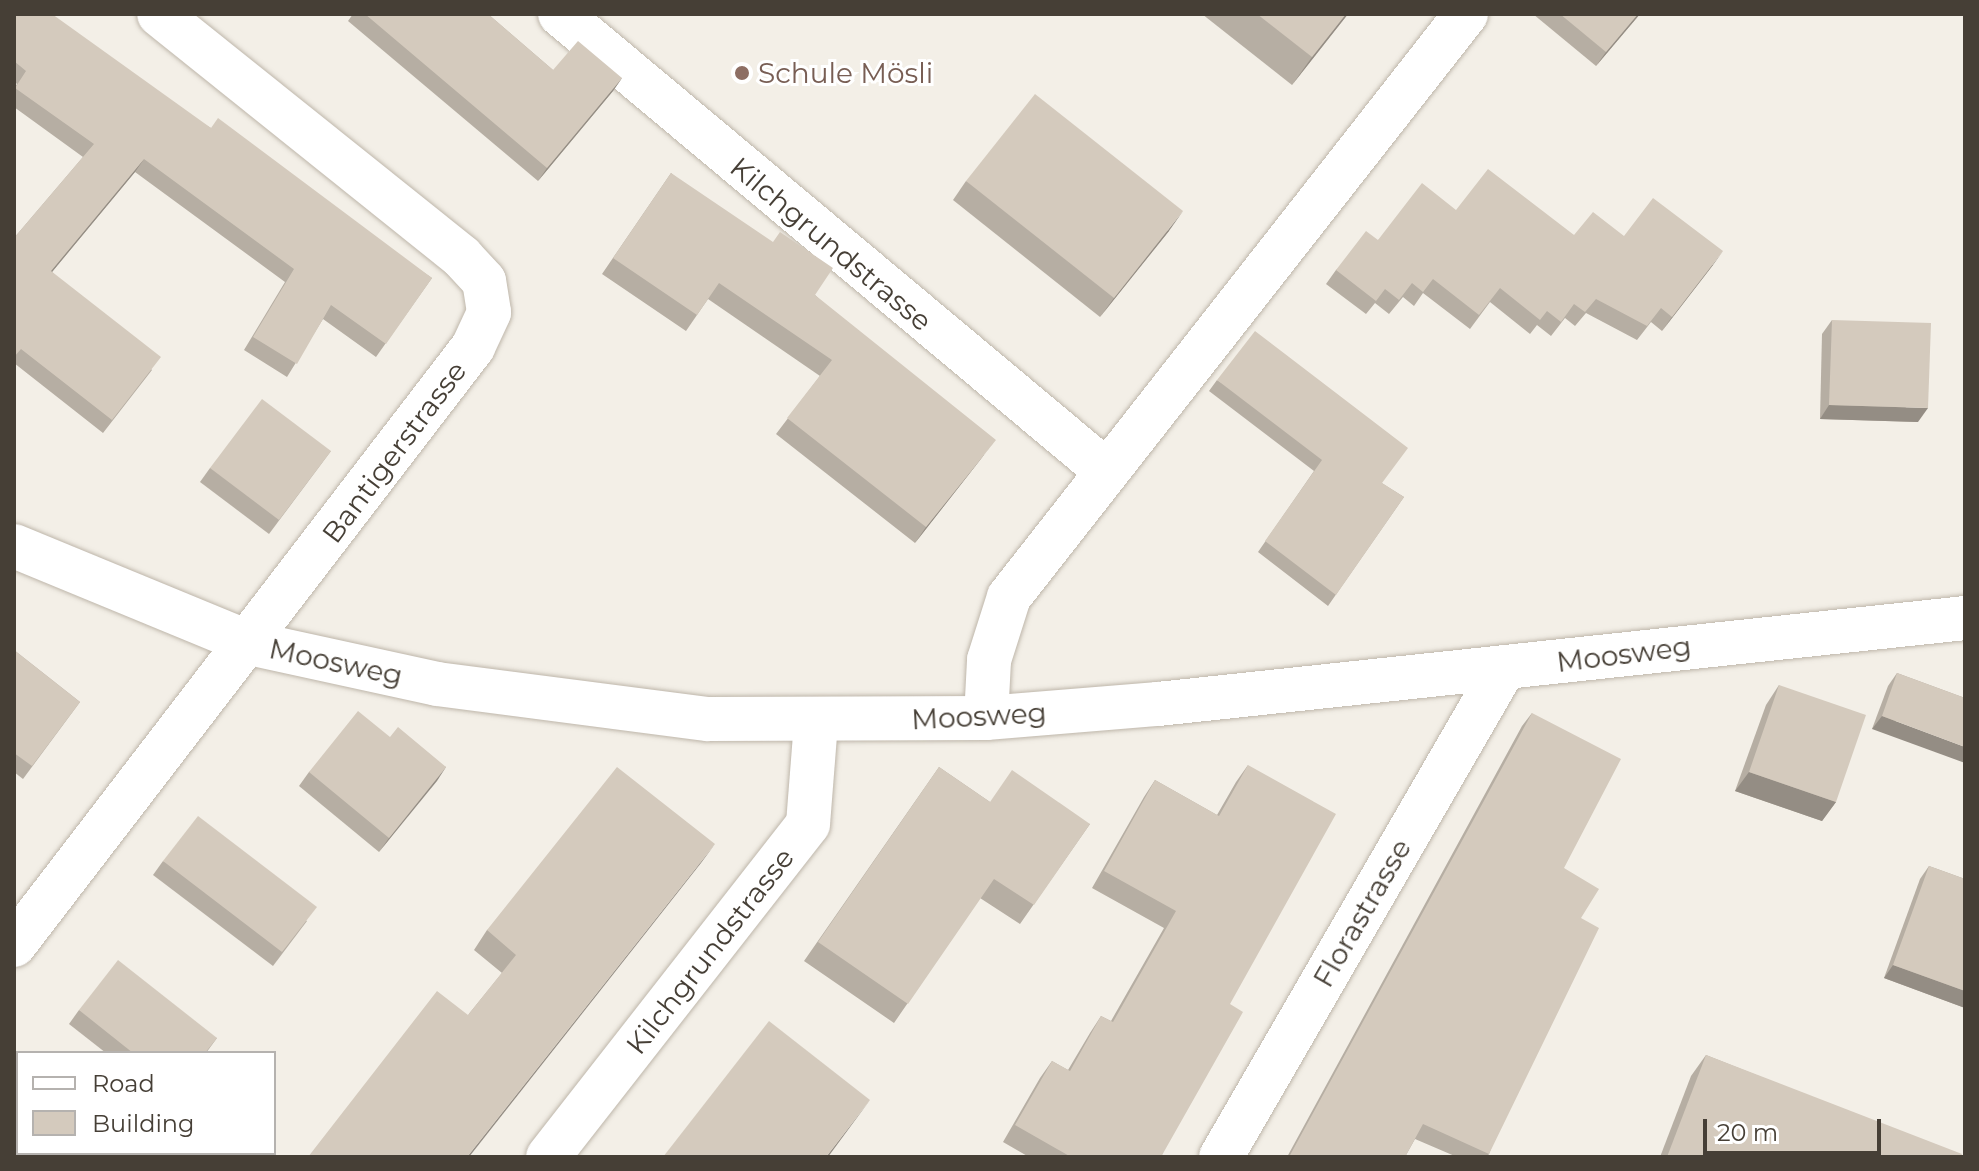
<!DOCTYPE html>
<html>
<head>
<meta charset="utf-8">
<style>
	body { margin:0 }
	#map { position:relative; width:1979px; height:1171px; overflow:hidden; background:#f3efe7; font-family:Montserrat,sans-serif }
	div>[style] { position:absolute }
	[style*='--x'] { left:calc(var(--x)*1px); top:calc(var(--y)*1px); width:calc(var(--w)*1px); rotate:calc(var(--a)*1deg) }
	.roads { filter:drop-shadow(0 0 2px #beb6aa) drop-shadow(0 0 2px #beb6aa) }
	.street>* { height:44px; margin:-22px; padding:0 22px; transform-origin:22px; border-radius:22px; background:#fff }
	.wall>* { inset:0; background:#b6aea3 }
	.shaded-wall>* { inset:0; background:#948d84 }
	.building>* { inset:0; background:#d4cabd }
	.dots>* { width:22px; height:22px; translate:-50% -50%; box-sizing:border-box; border:4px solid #fff; border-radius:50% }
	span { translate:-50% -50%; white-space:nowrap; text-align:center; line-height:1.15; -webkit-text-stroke:6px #fff; paint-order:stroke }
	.education-label { font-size:28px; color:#785e54 }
	.left { translate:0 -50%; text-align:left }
	.street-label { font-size:28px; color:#463f36 }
	.frame { position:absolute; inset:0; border:16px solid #463f36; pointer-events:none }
	.legend { position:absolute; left:16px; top:1051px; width:260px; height:104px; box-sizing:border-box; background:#fff; border:2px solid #b5b2af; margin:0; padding:10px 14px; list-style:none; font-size:24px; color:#463f36 }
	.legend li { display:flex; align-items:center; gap:16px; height:40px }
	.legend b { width:40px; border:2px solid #b5b2af }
	.scale { position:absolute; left:1703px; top:1119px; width:178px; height:36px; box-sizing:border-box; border:4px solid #463f36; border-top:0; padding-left:10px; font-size:24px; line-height:28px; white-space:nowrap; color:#463f36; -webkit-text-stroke:6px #fff; paint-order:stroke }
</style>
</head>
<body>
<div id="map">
	<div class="roads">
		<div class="street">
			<div style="--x:560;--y:14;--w:711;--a:39.92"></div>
			<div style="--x:14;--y:546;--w:254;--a:22.4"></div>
			<div style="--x:249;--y:643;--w:192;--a:12.3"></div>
			<div style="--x:437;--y:684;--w:273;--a:7.4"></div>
			<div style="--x:708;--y:719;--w:278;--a:-0.2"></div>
			<div style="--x:986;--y:718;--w:173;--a:-4.7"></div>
			<div style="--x:1158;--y:704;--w:812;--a:-6.08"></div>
			<div style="--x:986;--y:718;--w:58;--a:-87"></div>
			<div style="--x:989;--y:660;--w:66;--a:-72.4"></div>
			<div style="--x:1009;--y:597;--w:741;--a:-51.91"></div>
			<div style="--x:14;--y:945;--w:754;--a:-52.49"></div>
			<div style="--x:473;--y:347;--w:38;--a:-65"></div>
			<div style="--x:489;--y:312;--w:31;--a:-99"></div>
			<div style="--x:484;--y:281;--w:33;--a:-133"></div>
			<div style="--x:462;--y:257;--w:388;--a:-141.3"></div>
			<div style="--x:548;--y:1157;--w:422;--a:-52"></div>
			<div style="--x:808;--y:824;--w:102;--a:-85.5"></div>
			<div style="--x:1221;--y:1157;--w:565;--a:-59.94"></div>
		</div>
	</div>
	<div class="wall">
		<div style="clip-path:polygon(14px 14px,211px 128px,432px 278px,376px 357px,323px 319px,287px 377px,244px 350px,285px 282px,135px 172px,52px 272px,152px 370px,103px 433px,14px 363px,14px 238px,83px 157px,14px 107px,14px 88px,17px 84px,14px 81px)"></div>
		<div style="clip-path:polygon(353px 14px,488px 14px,553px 70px,622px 78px,613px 91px,538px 181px,348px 21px)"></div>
		<div style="clip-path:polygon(1202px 14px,1348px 14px,1292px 85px)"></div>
		<div style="clip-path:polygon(1533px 14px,1640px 14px,1596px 66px)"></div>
		<div style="clip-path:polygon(671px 173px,815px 295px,984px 455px,915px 543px,776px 434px,820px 376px,708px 299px,686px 331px,602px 274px)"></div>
		<div style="clip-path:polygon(966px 181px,1169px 231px,1100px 317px,953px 200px)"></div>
		<div style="clip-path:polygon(1456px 210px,1574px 235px,1624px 236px,1713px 265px,1662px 331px,1651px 322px,1637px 340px,1586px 313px,1575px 326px,1565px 318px,1551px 336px,1537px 325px,1530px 334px,1490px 302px,1470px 329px,1423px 293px,1414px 306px,1403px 297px,1389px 314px,1375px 303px,1366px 314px,1326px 284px,1336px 270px,1378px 240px)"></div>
		<div style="clip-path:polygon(1832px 320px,1918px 422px,1820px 419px,1822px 334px)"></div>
		<div style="clip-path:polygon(1217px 380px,1404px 497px,1328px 606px,1258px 552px,1314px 471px,1209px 391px)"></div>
		<div style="clip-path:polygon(331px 451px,269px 534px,200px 482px,210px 468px)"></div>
		<div style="clip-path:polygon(14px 650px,80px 702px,23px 779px,14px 772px)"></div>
		<div style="clip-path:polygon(1897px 673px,1965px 698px,1872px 729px,1888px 686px)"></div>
		<div style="clip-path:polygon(1779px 685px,1836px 802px,1822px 821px,1735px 791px,1766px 705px)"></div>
		<div style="clip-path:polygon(1532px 713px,1564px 868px,1581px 918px,1489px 1154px,1487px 1157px,1457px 1157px,1415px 1139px,1405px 1157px,1287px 1157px,1522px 726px)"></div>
		<div style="clip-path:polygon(390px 737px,446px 767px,379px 852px,299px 786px,309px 772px)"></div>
		<div style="clip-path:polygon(1248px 765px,1230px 1004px,1161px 1157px,1029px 1157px,1003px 1142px,1040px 1078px,1052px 1061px,1068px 1070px,1090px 1033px,1101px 1016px,1111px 1021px,1164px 928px,1092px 888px,1144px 797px,1155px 780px,1217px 815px,1236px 782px)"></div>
		<div style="clip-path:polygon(939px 767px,990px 802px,1090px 824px,1020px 924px,980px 898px,894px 1023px,804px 961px)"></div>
		<div style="clip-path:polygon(163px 861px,307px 921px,273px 966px,153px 875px)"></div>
		<div style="clip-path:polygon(701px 863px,468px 1015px,502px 973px,474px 950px,487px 930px)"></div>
		<div style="clip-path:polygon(1929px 866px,1965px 879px,1965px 1008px,1884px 978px,1920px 879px)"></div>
		<div style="clip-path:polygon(79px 1010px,217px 1038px,206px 1053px,106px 1053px,69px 1024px)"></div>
		<div style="clip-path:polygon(1706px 1055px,1961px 1157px,1660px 1157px,1691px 1076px)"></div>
	</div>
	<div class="shaded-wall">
		<div style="clip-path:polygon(1346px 14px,1348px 14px,1292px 85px,1312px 57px)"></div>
		<div style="clip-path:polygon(1638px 14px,1640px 14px,1596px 66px,1606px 52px)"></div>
		<div style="clip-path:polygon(622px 78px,613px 91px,538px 181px,547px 168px)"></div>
		<div style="clip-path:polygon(144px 159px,135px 172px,42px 284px,51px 271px)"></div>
		<div style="clip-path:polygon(1183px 211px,1169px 231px,1100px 317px,1114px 298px)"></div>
		<div style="clip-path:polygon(1723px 251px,1713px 265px,1662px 331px,1672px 317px)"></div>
		<div style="clip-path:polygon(1829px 405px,1928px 408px,1918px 422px,1820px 419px)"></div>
		<div style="clip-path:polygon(996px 440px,984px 455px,915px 543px,926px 527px)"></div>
		<div style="clip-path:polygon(1882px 716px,1965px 747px,1965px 763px,1872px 729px)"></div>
		<div style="clip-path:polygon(446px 767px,437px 781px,379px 852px,389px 838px)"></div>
		<div style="clip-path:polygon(1749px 772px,1836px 802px,1822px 821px,1735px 791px)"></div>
		<div style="clip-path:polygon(715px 844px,701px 863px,469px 1157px,467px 1157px)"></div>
		<div style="clip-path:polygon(1893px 965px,1965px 991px,1965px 1008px,1884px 978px)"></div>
		<div style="clip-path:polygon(870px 1100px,828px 1157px,826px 1157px)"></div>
	</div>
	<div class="building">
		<div style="clip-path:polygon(14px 14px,52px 14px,211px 128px,218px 118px,432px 278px,386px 344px,331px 305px,297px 364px,253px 337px,294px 269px,144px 159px,51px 271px,161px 357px,112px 420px,21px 349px,14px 357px,14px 238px,94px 144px,15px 88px,26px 71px,14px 61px)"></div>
		<div style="clip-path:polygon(365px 14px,488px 14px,553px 70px,578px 41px,622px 78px,547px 168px)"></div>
		<div style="clip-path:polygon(1257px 14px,1346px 14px,1312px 57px)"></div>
		<div style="clip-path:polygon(1560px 14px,1638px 14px,1606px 52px)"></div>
		<div style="clip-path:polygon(1035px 94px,1183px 211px,1114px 298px,966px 181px)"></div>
		<div style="clip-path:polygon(1488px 169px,1574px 235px,1593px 212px,1624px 236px,1653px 198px,1723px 251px,1672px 317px,1661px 308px,1647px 326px,1596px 299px,1585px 312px,1574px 304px,1561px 322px,1547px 311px,1540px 320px,1500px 288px,1479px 315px,1433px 279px,1423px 292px,1412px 283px,1399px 300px,1385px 289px,1376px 301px,1336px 270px,1366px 231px,1378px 240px,1422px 183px,1456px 210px)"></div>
		<div style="clip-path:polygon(671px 173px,773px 242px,780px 232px,833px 268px,815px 295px,996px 440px,926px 527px,787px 418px,832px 360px,719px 283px,697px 315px,613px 258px)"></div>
		<div style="clip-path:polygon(1832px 320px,1931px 323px,1928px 408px,1829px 405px)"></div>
		<div style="clip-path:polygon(1255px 331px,1408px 448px,1382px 483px,1404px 497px,1336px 595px,1265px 541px,1322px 460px,1217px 380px)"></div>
		<div style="clip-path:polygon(262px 399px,331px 451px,279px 520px,210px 468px)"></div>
		<div style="clip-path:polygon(14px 650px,80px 702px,32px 766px,14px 753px)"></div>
		<div style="clip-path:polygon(1897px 673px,1965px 698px,1965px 747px,1882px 716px)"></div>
		<div style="clip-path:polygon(1779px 685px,1866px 715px,1836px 802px,1749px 772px)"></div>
		<div style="clip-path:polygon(358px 711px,390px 737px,398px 727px,446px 767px,389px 838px,309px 772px)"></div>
		<div style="clip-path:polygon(1532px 713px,1621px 759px,1564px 868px,1599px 889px,1581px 918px,1599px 928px,1489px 1154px,1423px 1124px,1405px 1157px,1289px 1157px)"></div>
		<div style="clip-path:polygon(1248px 765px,1336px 814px,1230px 1004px,1243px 1012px,1161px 1157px,1071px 1157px,1015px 1125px,1052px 1061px,1070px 1071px,1101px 1016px,1113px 1022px,1176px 911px,1104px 871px,1155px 780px,1219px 816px)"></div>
		<div style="clip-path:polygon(617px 767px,715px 844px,467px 1157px,308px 1157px,437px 991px,468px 1015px,516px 955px,487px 930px)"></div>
		<div style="clip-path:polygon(939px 767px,990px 802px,1012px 770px,1090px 824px,1034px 905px,994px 879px,908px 1004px,818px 942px)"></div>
		<div style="clip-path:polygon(198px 816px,317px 907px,282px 952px,163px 861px)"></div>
		<div style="clip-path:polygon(1929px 866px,1965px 879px,1965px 991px,1893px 965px)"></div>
		<div style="clip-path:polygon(118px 960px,217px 1038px,205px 1053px,133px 1053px,79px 1010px)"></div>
		<div style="clip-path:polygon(769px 1021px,870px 1100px,826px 1157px,663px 1157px)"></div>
		<div style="clip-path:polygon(1706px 1055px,1962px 1154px,1961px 1157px,1667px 1157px)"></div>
		<div style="clip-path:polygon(15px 1084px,18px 1087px,18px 1153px,103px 1153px,108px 1157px,14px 1157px)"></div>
	</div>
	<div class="dots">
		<div style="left:742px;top:73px;background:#8d6e63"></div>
	</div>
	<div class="education-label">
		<span class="left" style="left:758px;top:73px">Schule Mösli</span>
	</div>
	<div class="street-label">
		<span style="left:831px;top:244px;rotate:40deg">Kilchgrundstrasse</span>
		<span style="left:394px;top:452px;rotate:-53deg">Bantigerstrasse</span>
		<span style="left:1624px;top:654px;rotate:-7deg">Moosweg</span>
		<span style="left:336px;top:662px;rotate:12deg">Moosweg</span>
		<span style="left:979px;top:716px;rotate:-3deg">Moosweg</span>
		<span style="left:1362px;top:913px;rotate:-60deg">Florastrasse</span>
		<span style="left:710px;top:951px;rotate:-52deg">Kilchgrundstrasse</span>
	</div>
	<div class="frame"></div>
	<ul class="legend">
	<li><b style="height:10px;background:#fff"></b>Road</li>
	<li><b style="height:22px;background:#d4cabd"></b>Building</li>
	</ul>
	<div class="scale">20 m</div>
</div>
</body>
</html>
